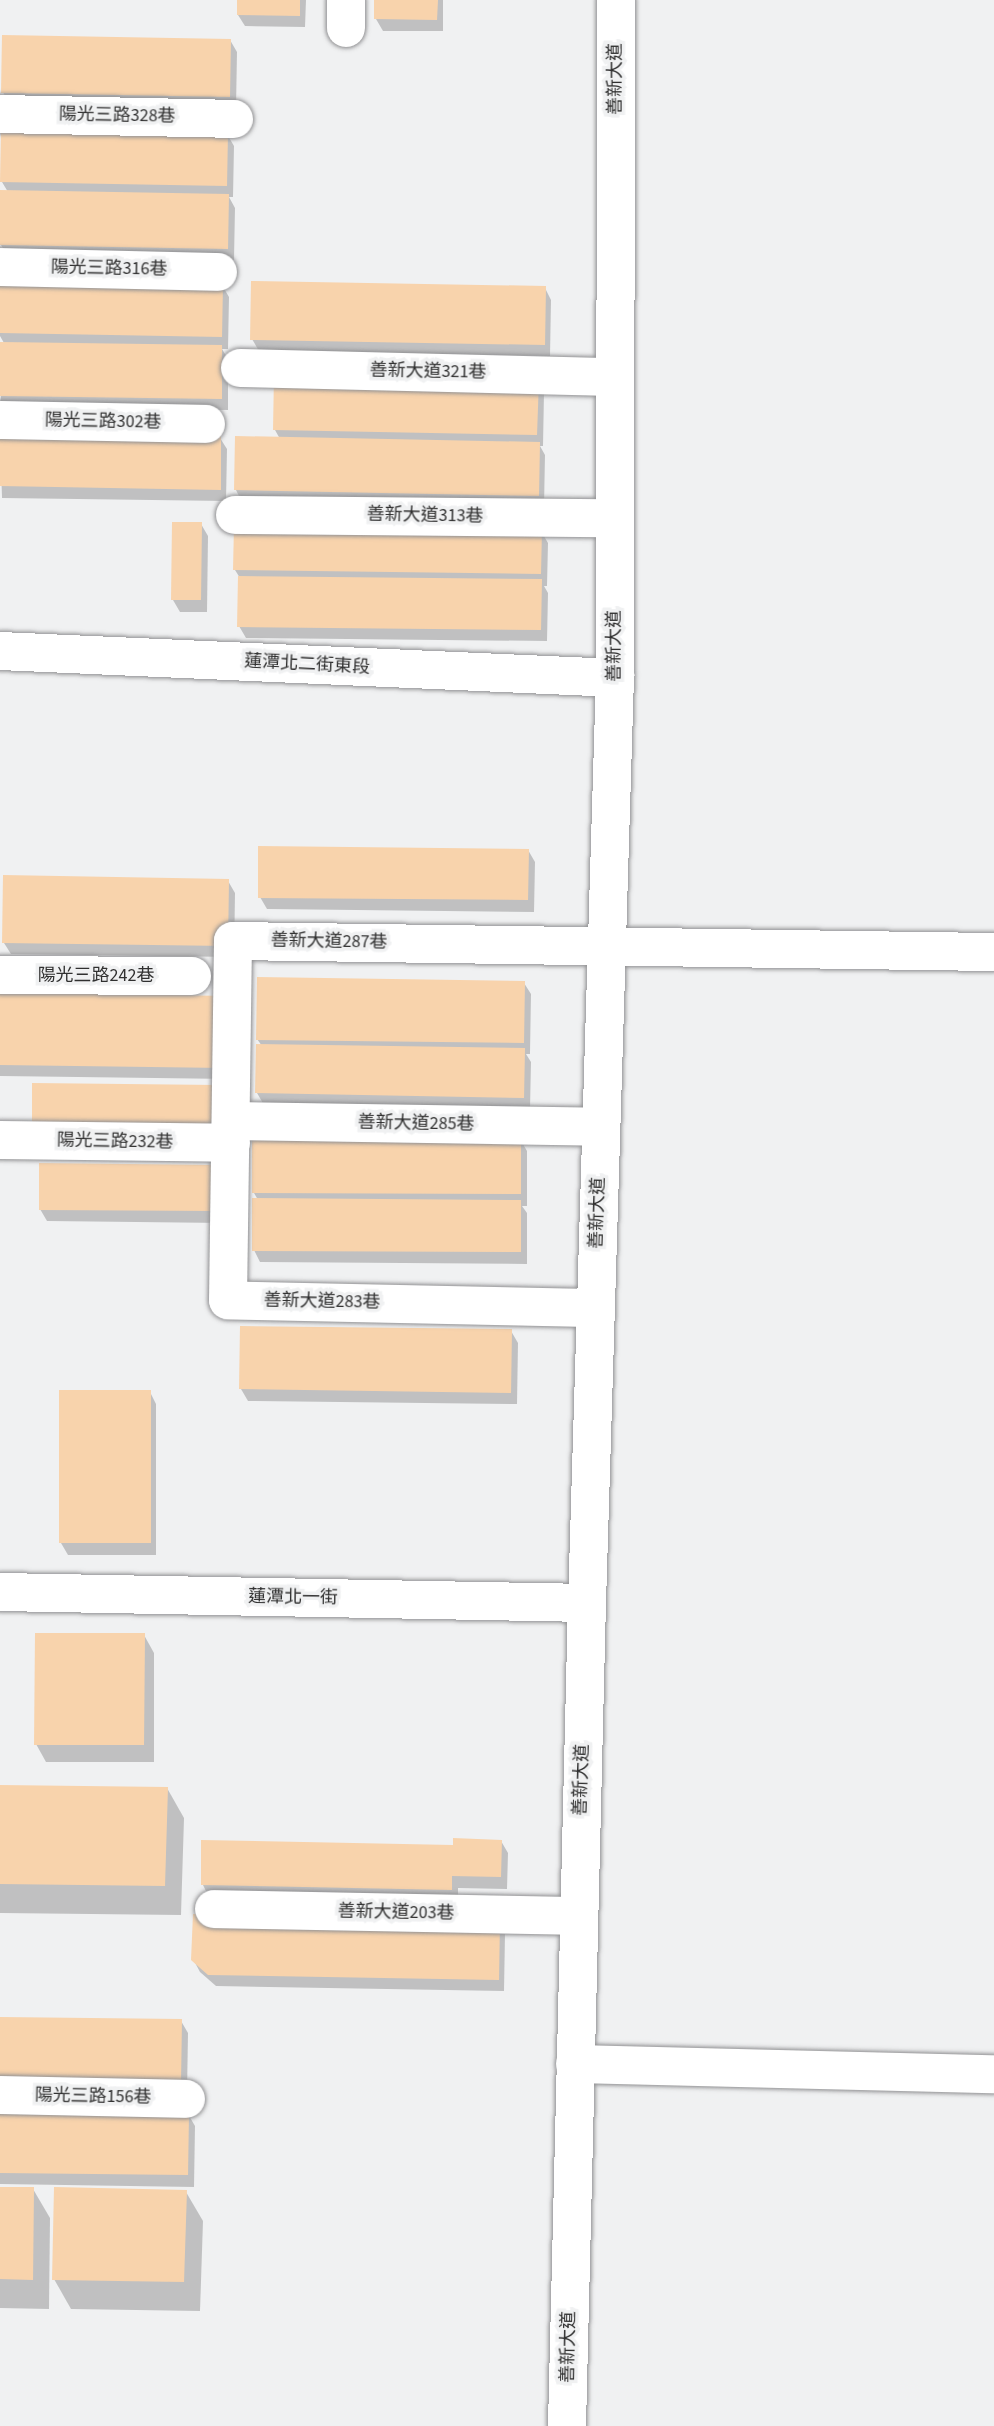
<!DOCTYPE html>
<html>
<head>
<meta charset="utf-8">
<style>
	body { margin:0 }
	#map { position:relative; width:994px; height:2426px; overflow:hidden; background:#f0f1f2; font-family:"Source Sans 3","Noto Sans TC",sans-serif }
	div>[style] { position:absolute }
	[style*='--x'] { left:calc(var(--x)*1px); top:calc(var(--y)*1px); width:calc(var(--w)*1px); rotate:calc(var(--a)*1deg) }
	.shadow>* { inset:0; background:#0003 }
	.building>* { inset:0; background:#f8d3ac }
	.roads { filter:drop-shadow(0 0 2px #919193) drop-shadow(0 0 2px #919193) }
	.minor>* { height:38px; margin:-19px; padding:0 19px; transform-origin:19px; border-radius:19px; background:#fff }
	span { translate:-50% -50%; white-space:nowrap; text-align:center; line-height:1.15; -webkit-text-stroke:7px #f0f1f2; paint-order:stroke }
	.street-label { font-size:18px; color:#303030 }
</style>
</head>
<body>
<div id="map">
	<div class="shadow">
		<div style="clip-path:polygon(238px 0,306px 0,305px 27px,245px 26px,238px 15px)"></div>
		<div style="clip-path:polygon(376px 0,443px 0,443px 31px,383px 31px,376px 19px)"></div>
		<div style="clip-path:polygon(230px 40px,237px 52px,236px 108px,9px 104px,3px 92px)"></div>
		<div style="clip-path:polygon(227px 134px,234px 146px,233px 197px,229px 197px,235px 208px,234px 260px,8px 256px,1px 245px,8px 192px,2px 182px)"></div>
		<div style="clip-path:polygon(0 282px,222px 285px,229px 297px,228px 349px,222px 349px,228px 359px,228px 410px,1px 407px,0 343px,4px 343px,0 336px)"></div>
		<div style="clip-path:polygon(545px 288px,551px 300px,550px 356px,259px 351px,252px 339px)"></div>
		<div style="clip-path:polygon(544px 393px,543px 446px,540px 446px,545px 455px,544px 507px,242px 502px,236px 490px,280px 439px,275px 430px)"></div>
		<div style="clip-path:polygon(0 434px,220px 438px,227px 449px,226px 501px,2px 498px)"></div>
		<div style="clip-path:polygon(174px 524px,201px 524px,208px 536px,207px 612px,180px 612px,173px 600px)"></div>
		<div style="clip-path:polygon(541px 531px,548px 543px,547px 586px,544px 586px,548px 593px,547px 641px,246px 638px,239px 626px,240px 578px,235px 570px)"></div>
		<div style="clip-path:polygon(528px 850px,535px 862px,534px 912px,267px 909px,260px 897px)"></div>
		<div style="clip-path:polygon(228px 881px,235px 893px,234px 957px,11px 954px,4px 943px)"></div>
		<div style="clip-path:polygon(524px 983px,531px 994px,530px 1054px,526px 1054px,531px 1062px,530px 1109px,264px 1105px,257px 1093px,262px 1046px,257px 1039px)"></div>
		<div style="clip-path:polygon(0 994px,226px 997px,232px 1079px,0 1076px)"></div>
		<div style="clip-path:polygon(520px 1139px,527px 1151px,527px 1206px,522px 1206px,527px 1213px,527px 1264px,260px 1262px,254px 1250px,258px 1200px,254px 1193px)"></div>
		<div style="clip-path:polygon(217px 1167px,224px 1223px,47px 1221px,40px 1209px)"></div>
		<div style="clip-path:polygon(511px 1331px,518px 1343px,517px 1404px,248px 1401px,241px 1389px)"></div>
		<div style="clip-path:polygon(150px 1392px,156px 1404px,156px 1555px,68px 1555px,61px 1543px)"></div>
		<div style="clip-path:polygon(144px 1635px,154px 1653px,154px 1762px,46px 1762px,36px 1744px)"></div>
		<div style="clip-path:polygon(0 1787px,167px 1788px,184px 1818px,181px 1915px,0 1913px)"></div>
		<div style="clip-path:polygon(501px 1841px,508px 1853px,507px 1889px,458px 1888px,458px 1901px,209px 1897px,203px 1885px)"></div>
		<div style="clip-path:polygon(194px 1916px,505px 1934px,504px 1991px,216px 1986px,200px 1972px,193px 1959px)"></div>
		<div style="clip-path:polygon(0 2019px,181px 2021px,188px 2033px,187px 2093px)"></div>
		<div style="clip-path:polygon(0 2112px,188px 2114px,195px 2126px,194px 2187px,0 2184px)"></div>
		<div style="clip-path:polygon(0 2188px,33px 2189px,50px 2218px,49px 2309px,0 2308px)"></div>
		<div style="clip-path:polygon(186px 2192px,203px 2221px,200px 2311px,71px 2309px,54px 2279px)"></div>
	</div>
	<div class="building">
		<div style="clip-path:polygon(237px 0,300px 0,300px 16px,237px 15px)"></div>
		<div style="clip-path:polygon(374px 0,438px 0,437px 20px,374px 19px)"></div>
		<div style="clip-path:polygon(2px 35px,231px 39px,230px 97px,1px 93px)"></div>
		<div style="clip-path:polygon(1px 129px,228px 132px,227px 186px,0 182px)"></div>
		<div style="clip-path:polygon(0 190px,229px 194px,228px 249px,0 245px)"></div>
		<div style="clip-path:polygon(0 280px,223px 283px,222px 337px,0 333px)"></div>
		<div style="clip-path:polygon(251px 281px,546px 286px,545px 345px,250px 340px)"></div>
		<div style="clip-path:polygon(0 342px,222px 345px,222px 399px,0 396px)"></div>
		<div style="clip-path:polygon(274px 375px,539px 379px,537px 435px,273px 430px)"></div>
		<div style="clip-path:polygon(0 432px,221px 436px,221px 490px,0 486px)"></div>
		<div style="clip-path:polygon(235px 436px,540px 442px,539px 496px,234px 490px)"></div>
		<div style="clip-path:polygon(172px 522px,202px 522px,201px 600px,171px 600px)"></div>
		<div style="clip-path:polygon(234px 525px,542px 529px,541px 574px,233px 570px)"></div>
		<div style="clip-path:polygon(238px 576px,542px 579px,541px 630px,237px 627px)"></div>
		<div style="clip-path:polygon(258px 846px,529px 849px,528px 900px,258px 898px)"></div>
		<div style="clip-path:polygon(3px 875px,229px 879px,228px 946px,2px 943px)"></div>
		<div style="clip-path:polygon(257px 977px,525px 981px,524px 1043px,256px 1040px)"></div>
		<div style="clip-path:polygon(0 992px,227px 996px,226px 1068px,0 1065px)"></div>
		<div style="clip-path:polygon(256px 1044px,525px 1048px,524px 1098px,255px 1093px)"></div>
		<div style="clip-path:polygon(32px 1083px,218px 1085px,218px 1133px,32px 1131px)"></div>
		<div style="clip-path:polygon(252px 1136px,521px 1137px,521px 1194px,252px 1193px)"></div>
		<div style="clip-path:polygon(39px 1163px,218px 1165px,218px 1211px,39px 1210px)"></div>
		<div style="clip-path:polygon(252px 1198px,521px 1200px,521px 1252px,252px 1251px)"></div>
		<div style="clip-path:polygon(240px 1326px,512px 1329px,511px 1393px,239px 1389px)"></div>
		<div style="clip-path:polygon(59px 1390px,151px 1390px,151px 1543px,59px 1543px)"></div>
		<div style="clip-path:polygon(35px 1633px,145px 1633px,144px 1745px,34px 1745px)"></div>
		<div style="clip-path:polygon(0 1785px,168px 1787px,165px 1886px,0 1884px)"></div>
		<div style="clip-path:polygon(453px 1838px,502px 1840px,501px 1877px,452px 1876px,452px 1890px,201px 1885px,201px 1840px,453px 1845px)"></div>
		<div style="clip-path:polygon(193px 1914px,500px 1920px,499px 1980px,208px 1975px,191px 1960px)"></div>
		<div style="clip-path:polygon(0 2017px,182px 2019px,181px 2082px,0 2079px)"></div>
		<div style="clip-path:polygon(0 2110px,189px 2113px,188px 2175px,0 2173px)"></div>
		<div style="clip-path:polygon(0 2187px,34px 2187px,33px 2280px,0 2279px)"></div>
		<div style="clip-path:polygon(54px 2187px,187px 2190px,184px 2282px,52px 2280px)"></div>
	</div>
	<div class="roads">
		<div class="minor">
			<div style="--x:346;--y:28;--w:28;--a:-90"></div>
			<div style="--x:0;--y:114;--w:234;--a:1.2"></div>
			<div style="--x:0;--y:267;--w:218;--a:1.3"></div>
			<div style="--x:240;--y:368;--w:375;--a:1.4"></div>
			<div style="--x:0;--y:420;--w:206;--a:1.1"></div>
			<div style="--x:235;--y:515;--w:380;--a:0.5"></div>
			<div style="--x:0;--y:651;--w:616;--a:2.51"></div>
			<div style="--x:0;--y:975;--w:192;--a:0.3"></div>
			<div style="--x:231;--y:1121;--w:369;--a:0.9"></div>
			<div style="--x:0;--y:1140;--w:231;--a:0.7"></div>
			<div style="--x:595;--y:1308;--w:367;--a:-178.8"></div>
			<div style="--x:228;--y:1300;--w:359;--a:-89.2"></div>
			<div style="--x:233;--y:941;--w:761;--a:0.83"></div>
			<div style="--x:0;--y:1592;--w:587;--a:1.07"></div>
			<div style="--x:214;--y:1909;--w:365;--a:1.1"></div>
			<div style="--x:575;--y:2064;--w:419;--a:1.4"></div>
			<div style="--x:0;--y:2095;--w:186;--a:1.2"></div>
			<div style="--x:567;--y:2426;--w:823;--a:-88.61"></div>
			<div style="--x:587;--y:1603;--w:925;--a:-88.27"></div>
			<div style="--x:615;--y:678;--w:678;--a:-89.92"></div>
		</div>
	</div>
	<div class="street-label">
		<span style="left:616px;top:79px;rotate:-90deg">善新大道</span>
		<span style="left:117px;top:116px;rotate:1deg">陽光三路328巷</span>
		<span style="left:109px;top:269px;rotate:1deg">陽光三路316巷</span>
		<span style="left:428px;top:372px;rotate:1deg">善新大道321巷</span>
		<span style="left:103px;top:422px;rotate:1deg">陽光三路302巷</span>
		<span style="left:425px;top:516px;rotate:1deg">善新大道313巷</span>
		<span style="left:615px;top:646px;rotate:-90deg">善新大道</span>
		<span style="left:307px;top:665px;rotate:3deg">蓮潭北二街東段</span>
		<span style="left:329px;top:942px;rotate:1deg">善新大道287巷</span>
		<span style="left:96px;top:976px">陽光三路242巷</span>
		<span style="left:416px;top:1124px;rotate:1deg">善新大道285巷</span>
		<span style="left:115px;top:1142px;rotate:1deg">陽光三路232巷</span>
		<span style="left:598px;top:1213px;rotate:-88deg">善新大道</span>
		<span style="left:322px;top:1302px;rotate:1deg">善新大道283巷</span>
		<span style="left:293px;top:1598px;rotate:1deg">蓮潭北一街</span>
		<span style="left:582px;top:1780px;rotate:-88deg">善新大道</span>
		<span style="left:396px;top:1913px;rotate:1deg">善新大道203巷</span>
		<span style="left:93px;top:2097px;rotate:1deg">陽光三路156巷</span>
		<span style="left:569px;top:2347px;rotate:-89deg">善新大道</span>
	</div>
</div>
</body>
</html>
